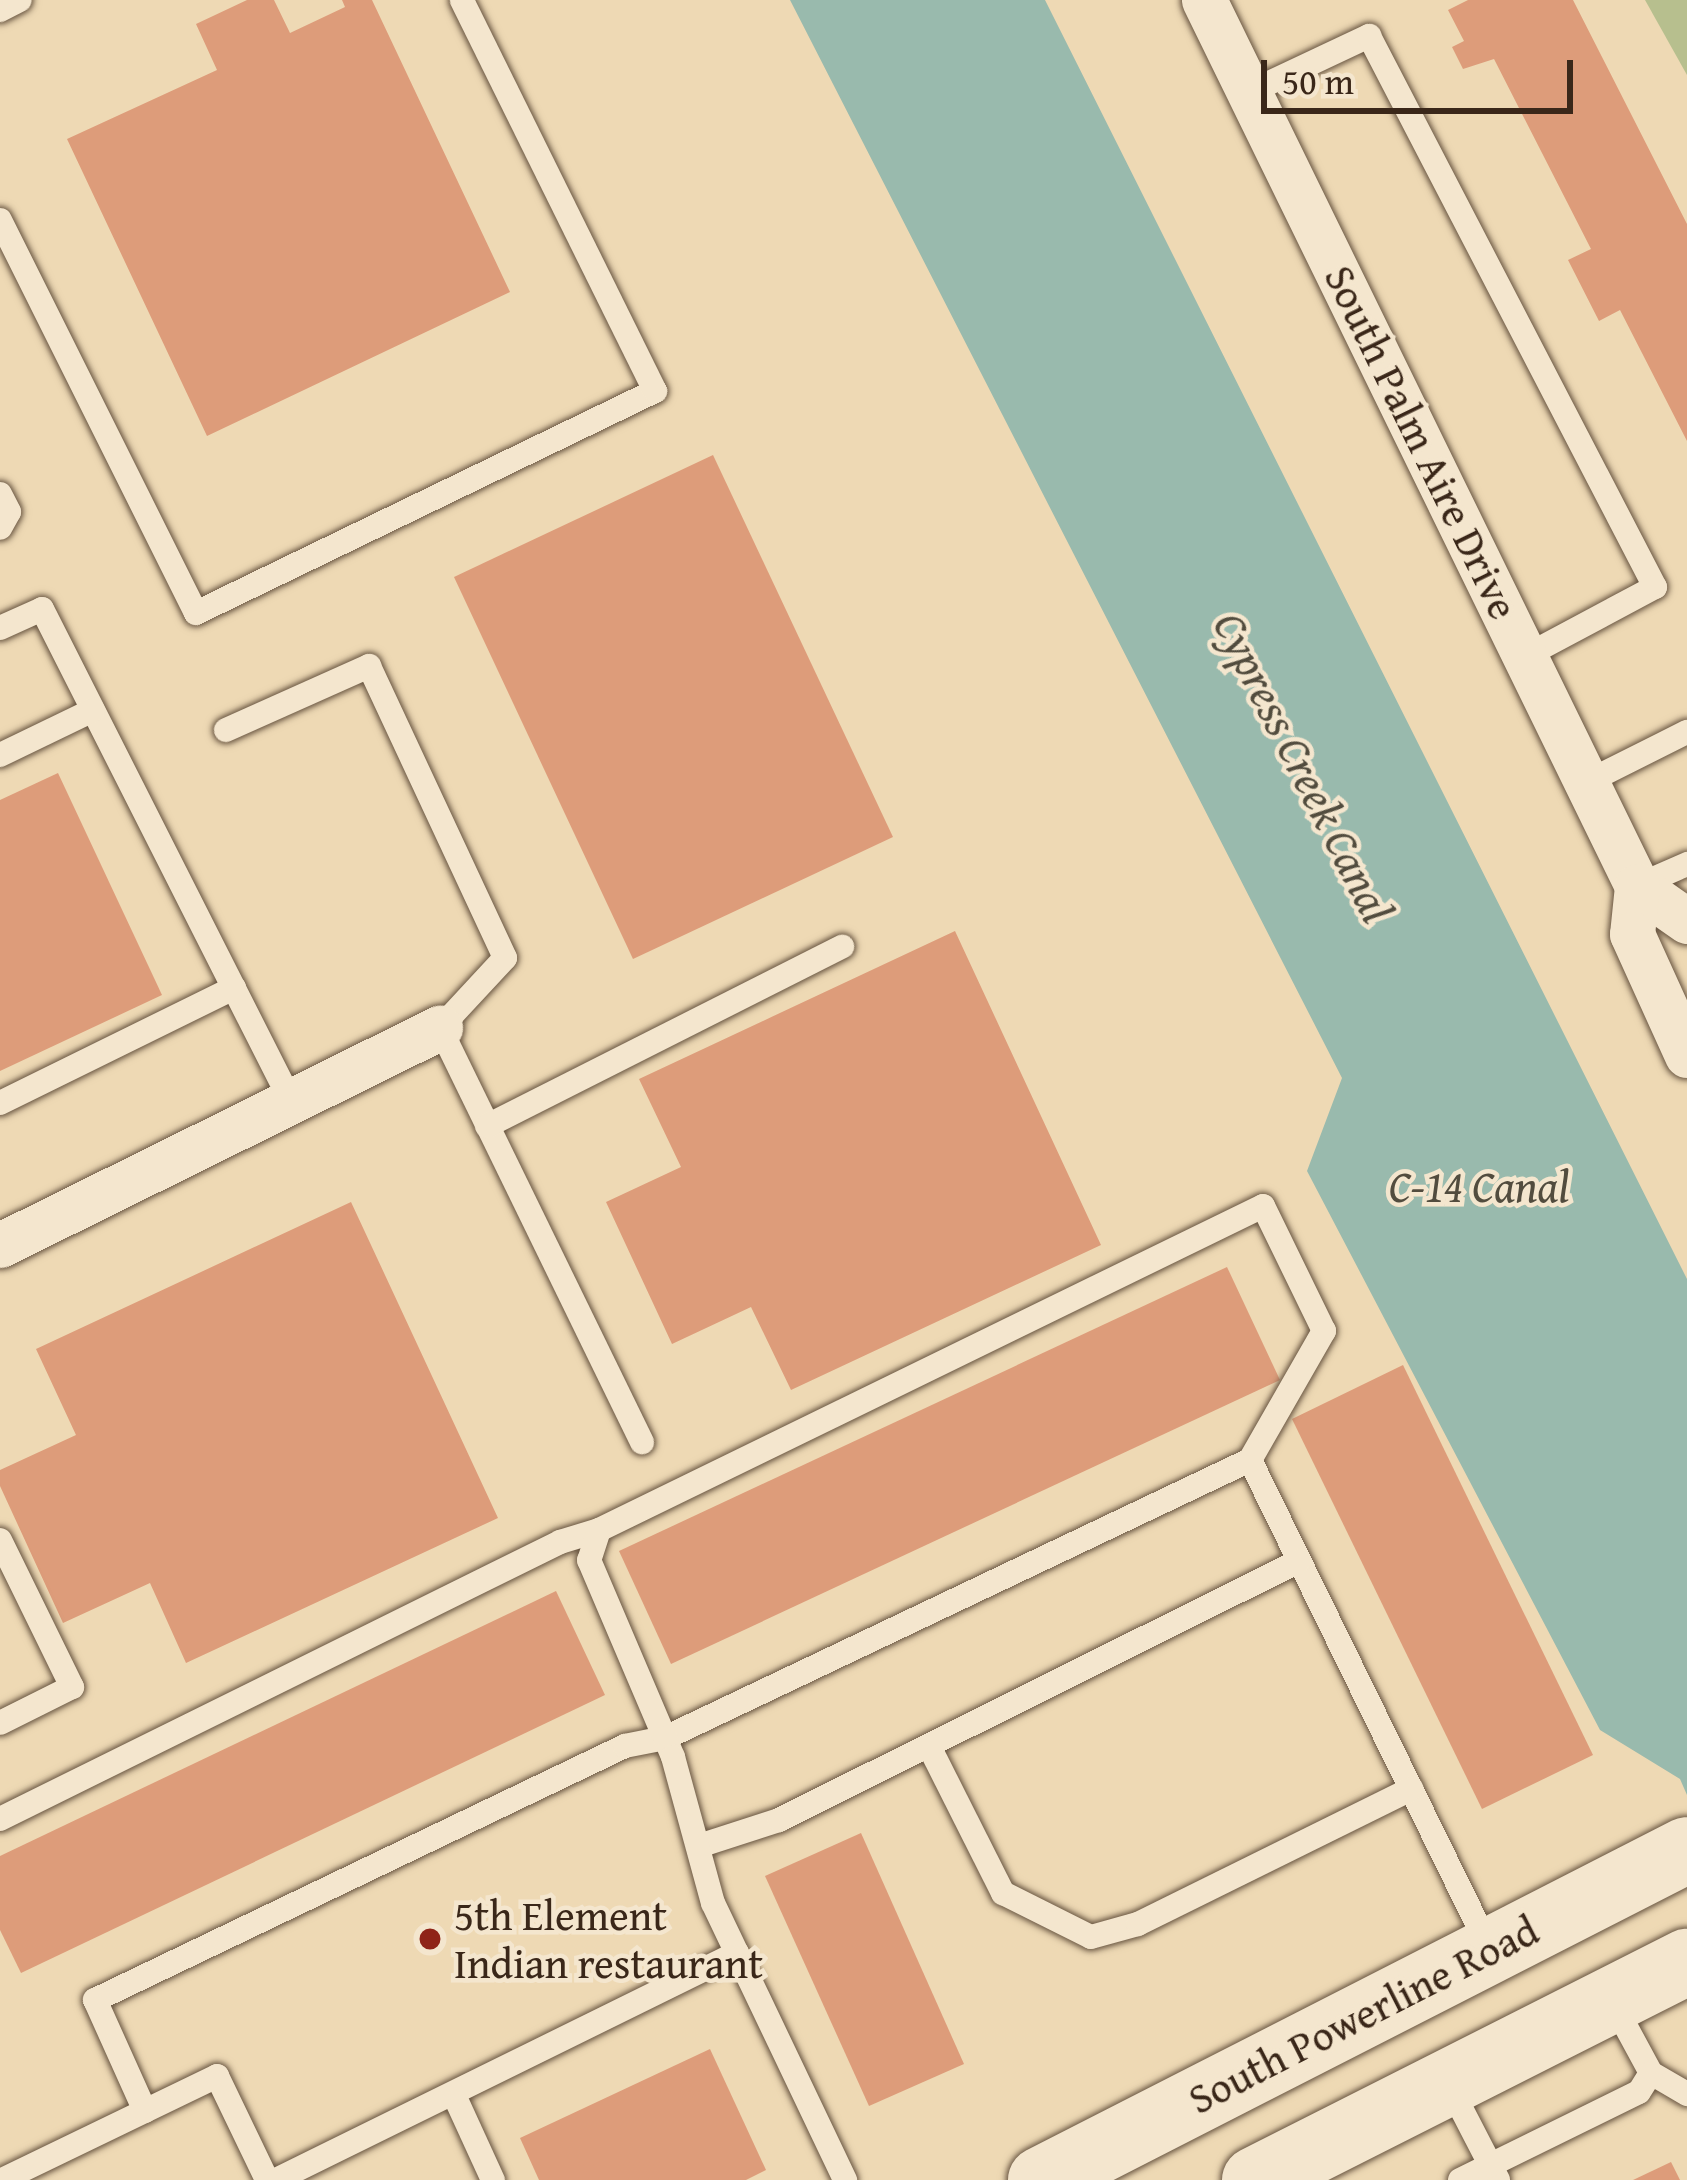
<!DOCTYPE html>
<html>
<head>
<meta charset="utf-8">
<style>
	body { margin:0 }
	#map { position:relative; width:1687px; height:2180px; overflow:hidden; background:#eed9b4; font-family:"Gentium Book Plus",serif }
	div>[style] { position:absolute }
	[style*='--x'] { left:calc(var(--x)*1px); top:calc(var(--y)*1px); width:calc(var(--w)*1px); rotate:calc(var(--a)*1deg) }
	.green>* { inset:0; background:#b7bf8e }
	.water>* { inset:0; background:#99baad }
	.building>* { inset:0; background:#dd9c7a }
	.roads { filter:drop-shadow(0 0 3px #675440) drop-shadow(0 0 3px #675440) }
	.service>* { height:24px; margin:-12px; padding:0 12px; transform-origin:12px; border-radius:12px; background:#f4e6ce }
	.minor>* { height:45px; margin:-22.5px; padding:0 22.5px; transform-origin:22.5px; border-radius:22.5px; background:#f4e6ce }
	.secondary>* { height:66px; margin:-33px; padding:0 33px; transform-origin:33px; border-radius:33px; background:#f4e6ce }
	.dots>* { width:33px; height:33px; translate:-50% -50%; box-sizing:border-box; border:6px solid #f4e6ce; border-radius:50% }
	span { translate:-50% -50%; white-space:nowrap; text-align:center; line-height:1.15; -webkit-text-stroke:9px #f4e6ce; paint-order:stroke }
	.street-label { font-size:42px; color:#3a2719 }
	.poi-label { font-size:42px; color:#3a2719 }
	.left { translate:0 -50%; text-align:left }
	.water-label { font-size:45px; color:#524c3e; font-style:italic }
	.scale { position:absolute; left:1261px; top:60px; width:312px; height:54px; box-sizing:border-box; border:6px solid #3a2719; border-top:0; padding-left:15px; font-size:36px; line-height:42px; white-space:nowrap; color:#3a2719; -webkit-text-stroke:9px #f4e6ce; paint-order:stroke }
</style>
</head>
<body>
<div id="map">
	<div class="green">
		<div style="clip-path:polygon(1645px 0,1687px 0,1687px 75px)"></div>
	</div>
	<div class="water">
		<div style="clip-path:polygon(790px 0,1045px 0,1687px 1279px,1687px 1795px,1680px 1779px,1600px 1730px,1307px 1171px,1342px 1078px)"></div>
	</div>
	<div class="building">
		<div style="clip-path:polygon(247px 0,274px 0,290px 33px,345px 7px,342px 0,372px 0,510px 292px,207px 436px,67px 139px,217px 70px,196px 24px)"></div>
		<div style="clip-path:polygon(1468px 0,1573px 0,1687px 224px,1687px 441px,1620px 310px,1599px 321px,1568px 260px,1591px 249px,1494px 59px,1463px 69px,1452px 47px,1464px 41px,1448px 10px)"></div>
		<div style="clip-path:polygon(713px 455px,893px 837px,633px 959px,454px 577px)"></div>
		<div style="clip-path:polygon(58px 773px,162px 995px,0 1071px,0 800px)"></div>
		<div style="clip-path:polygon(955px 931px,1101px 1245px,791px 1390px,751px 1307px,672px 1344px,606px 1202px,681px 1167px,639px 1079px)"></div>
		<div style="clip-path:polygon(351px 1202px,498px 1518px,186px 1663px,150px 1583px,63px 1623px,0 1486px,0 1470px,76px 1435px,36px 1349px)"></div>
		<div style="clip-path:polygon(1227px 1267px,1280px 1380px,671px 1664px,619px 1551px)"></div>
		<div style="clip-path:polygon(1403px 1365px,1593px 1755px,1482px 1809px,1292px 1419px)"></div>
		<div style="clip-path:polygon(556px 1591px,605px 1695px,21px 1973px,0 1930px,0 1856px)"></div>
		<div style="clip-path:polygon(861px 1833px,964px 2064px,869px 2106px,765px 1876px)"></div>
		<div style="clip-path:polygon(710px 2049px,766px 2170px,746px 2180px,539px 2180px,520px 2138px)"></div>
		<div style="clip-path:polygon(1671px 2162px,1680px 2180px,1633px 2180px)"></div>
	</div>
	<div class="roads">
		<div class="service">
			<div style="--x:0;--y:10;--w:22;--a:-27"></div>
			<div style="--x:1250;--y:92;--w:132;--a:-25.2"></div>
			<div style="--x:1369;--y:36;--w:621;--a:62.57"></div>
			<div style="--x:1655;--y:587;--w:146;--a:151.9"></div>
			<div style="--x:0;--y:220;--w:439;--a:63.5"></div>
			<div style="--x:196;--y:613;--w:510;--a:-25.81"></div>
			<div style="--x:655;--y:391;--w:436;--a:-116.3"></div>
			<div style="--x:0;--y:494;--w:20;--a:63"></div>
			<div style="--x:9;--y:512;--w:18;--a:119"></div>
			<div style="--x:0;--y:628;--w:46;--a:-24.3"></div>
			<div style="--x:42;--y:609;--w:554;--a:63.16"></div>
			<div style="--x:226;--y:730;--w:157;--a:-24.1"></div>
			<div style="--x:369;--y:666;--w:322;--a:65"></div>
			<div style="--x:505;--y:958;--w:96;--a:132.9"></div>
			<div style="--x:440;--y:1028;--w:461;--a:64"></div>
			<div style="--x:0;--y:755;--w:103;--a:-25.8"></div>
			<div style="--x:1587;--y:782;--w:112;--a:-26.6"></div>
			<div style="--x:1637;--y:886;--w:55;--a:-23.7"></div>
			<div style="--x:0;--y:1103;--w:261;--a:-26.2"></div>
			<div style="--x:487;--y:1126;--w:398;--a:-26.8"></div>
			<div style="--x:1250;--y:1460;--w:543;--a:63.91"></div>
			<div style="--x:0;--y:1540;--w:164;--a:63.9"></div>
			<div style="--x:72;--y:1687;--w:80;--a:153.4"></div>
			<div style="--x:929;--y:1746;--w:165;--a:63.3"></div>
			<div style="--x:1003;--y:1893;--w:98;--a:26.6"></div>
			<div style="--x:1091;--y:1937;--w:49;--a:-15.5"></div>
			<div style="--x:1138;--y:1924;--w:305;--a:-26.3"></div>
			<div style="--x:0;--y:1819;--w:625;--a:-26.32"></div>
			<div style="--x:560;--y:1542;--w:41;--a:-17.1"></div>
			<div style="--x:699;--y:1846;--w:84;--a:-18"></div>
			<div style="--x:779;--y:1820;--w:581;--a:-26.48"></div>
			<div style="--x:1612;--y:2001;--w:82;--a:61.6"></div>
			<div style="--x:1651;--y:2073;--w:42;--a:30.3"></div>
			<div style="--x:1448;--y:2083;--w:109;--a:62.7"></div>
			<div style="--x:454;--y:2095;--w:94;--a:65.4"></div>
			<div style="--x:145;--y:2111;--w:122;--a:-114.2"></div>
			<div style="--x:95;--y:2000;--w:588;--a:-25.61"></div>
			<div style="--x:625;--y:1746;--w:41;--a:-11.3"></div>
			<div style="--x:665;--y:1738;--w:648;--a:-25.42"></div>
			<div style="--x:1250;--y:1460;--w:149;--a:-60.2"></div>
			<div style="--x:1324;--y:1331;--w:139;--a:-116"></div>
			<div style="--x:1263;--y:1206;--w:739;--a:153.99"></div>
			<div style="--x:599;--y:1530;--w:32;--a:108"></div>
			<div style="--x:589;--y:1560;--w:194;--a:66.9"></div>
			<div style="--x:665;--y:1738;--w:21;--a:67"></div>
			<div style="--x:673;--y:1757;--w:151;--a:74.7"></div>
			<div style="--x:713;--y:1903;--w:307;--a:64.5"></div>
			<div style="--x:2;--y:2180;--w:239;--a:-25.8"></div>
			<div style="--x:217;--y:2076;--w:115;--a:64.3"></div>
			<div style="--x:276;--y:2180;--w:514;--a:-26.22"></div>
			<div style="--x:1460;--y:2180;--w:199;--a:-26.2"></div>
			<div style="--x:1639;--y:2092;--w:22;--a:-58"></div>
		</div>
		<div class="minor">
			<div style="--x:1204;--y:0;--w:986;--a:63.95"></div>
			<div style="--x:1637;--y:886;--w:61;--a:35"></div>
			<div style="--x:1637;--y:886;--w:48;--a:95.9"></div>
			<div style="--x:1632;--y:934;--w:133;--a:65.6"></div>
			<div style="--x:0;--y:1245;--w:491;--a:-26.3"></div>
		</div>
		<div class="secondary">
			<div style="--x:1041;--y:2180;--w:725;--a:-27.06"></div>
			<div style="--x:1255;--y:2180;--w:484;--a:-26.8"></div>
		</div>
	</div>
	<div class="dots">
		<div style="left:430px;top:1939px;background:#8f2418"></div>
	</div>
	<div class="street-label">
		<span style="left:1422px;top:442px;rotate:64deg">South Palm Aire Drive</span>
		<span style="left:1363px;top:2014px;rotate:-27deg">South Powerline Road</span>
	</div>
	<div class="poi-label">
		<span class="left" style="left:454px;top:1939px">5th Element<br>Indian restaurant</span>
	</div>
	<div class="water-label">
		<span style="left:1304px;top:767px;rotate:63deg">Cypress Creek Canal</span>
		<span style="left:1479px;top:1186px">C-14 Canal</span>
	</div>
	<div class="scale">50 m</div>
</div>
</body>
</html>
